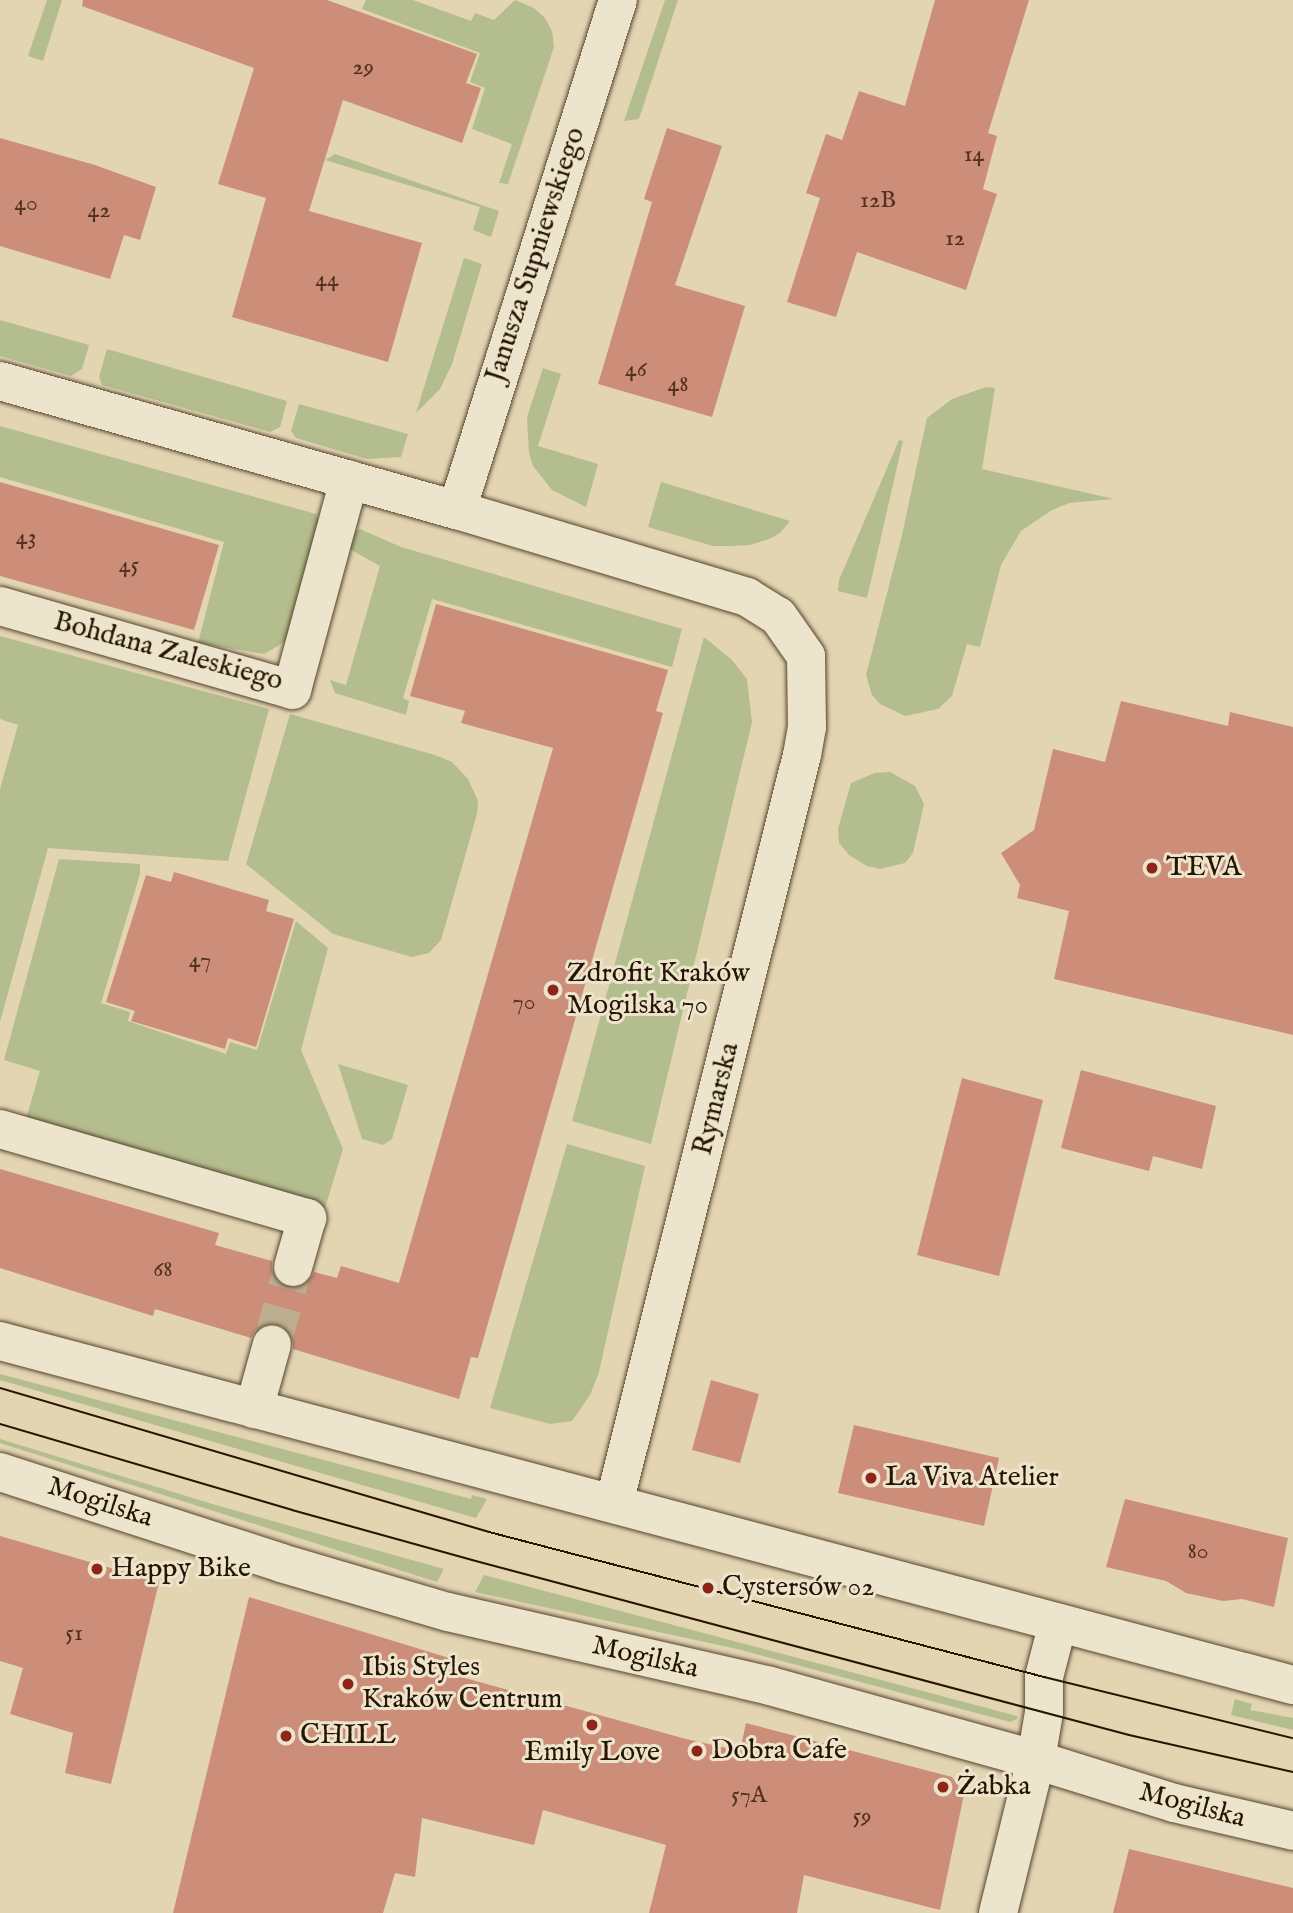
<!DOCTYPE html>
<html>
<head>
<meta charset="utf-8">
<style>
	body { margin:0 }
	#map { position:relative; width:1293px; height:1913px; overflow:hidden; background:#e3d5b2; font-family:"IM FELL English",serif }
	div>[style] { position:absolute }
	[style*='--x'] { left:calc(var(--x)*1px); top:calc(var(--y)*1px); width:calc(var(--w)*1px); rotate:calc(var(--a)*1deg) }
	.green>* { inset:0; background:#b3bd8d }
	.building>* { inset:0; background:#cc8e79 }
	.street-tunnel>* { height:38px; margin-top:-19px; transform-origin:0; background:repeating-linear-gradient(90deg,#bdae8f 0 38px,transparent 0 57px) }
	.roads { filter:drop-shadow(0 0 2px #56442d) drop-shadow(0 0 2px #56442d) }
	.street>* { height:38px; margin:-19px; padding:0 19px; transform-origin:19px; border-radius:19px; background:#ede4cd }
	.secondary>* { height:38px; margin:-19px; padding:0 19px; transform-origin:19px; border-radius:19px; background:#ede4cd }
	.tram>* { height:2px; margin:-1px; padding:0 1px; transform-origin:1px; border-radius:1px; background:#271401 }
	.dots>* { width:19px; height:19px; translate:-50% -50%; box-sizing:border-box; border:4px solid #ede4cd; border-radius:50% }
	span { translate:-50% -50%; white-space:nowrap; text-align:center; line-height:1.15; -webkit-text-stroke:6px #ede4cd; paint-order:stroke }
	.number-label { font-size:24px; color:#50321f }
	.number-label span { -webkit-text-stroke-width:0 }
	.street-label { font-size:28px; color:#271401 }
	.poi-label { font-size:28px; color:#271401 }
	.left { translate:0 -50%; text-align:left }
</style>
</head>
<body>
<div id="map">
	<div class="green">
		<div style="clip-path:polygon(47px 0,62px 0,43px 61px,28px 56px)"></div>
		<div style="clip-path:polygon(366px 0,413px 0,471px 21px,475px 13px,494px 20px,515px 0,534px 8px,545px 18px,552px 31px,554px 47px,508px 184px,499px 183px,512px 144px,472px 129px,485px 88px,470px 82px,480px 53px,362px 9px)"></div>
		<div style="clip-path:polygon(665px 0,678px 0,639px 119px,624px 121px)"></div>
		<div style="clip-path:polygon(335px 154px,499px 211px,491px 237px,473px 230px,480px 207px,325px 160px)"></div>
		<div style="clip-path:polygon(464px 258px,482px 264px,452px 364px,440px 389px,416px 413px)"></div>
		<div style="clip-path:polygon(0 320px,89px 345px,82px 369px,71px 376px,0 356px)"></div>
		<div style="clip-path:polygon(107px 349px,287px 401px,280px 427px,270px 432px,102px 385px,99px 377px)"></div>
		<div style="clip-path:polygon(543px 368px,561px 374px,538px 446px,598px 464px,586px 507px,552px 490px,533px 466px,529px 453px,527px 417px)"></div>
		<div style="clip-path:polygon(986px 387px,995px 388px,982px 469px,1114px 499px,1069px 503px,1052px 510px,1021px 531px,1001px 565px,980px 647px,967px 644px,952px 696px,938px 709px,905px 716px,880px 704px,872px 695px,866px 675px,902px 535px,927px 418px,952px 399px)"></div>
		<div style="clip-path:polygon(299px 404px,408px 434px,401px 457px,367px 459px,296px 438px,291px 431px)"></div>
		<div style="clip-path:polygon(0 426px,316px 514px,321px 524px,288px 640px,264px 654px,198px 643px,224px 542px,0 477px)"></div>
		<div style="clip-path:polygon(899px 440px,903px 441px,867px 598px,838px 591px,839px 580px)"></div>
		<div style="clip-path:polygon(661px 482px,714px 498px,790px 521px,780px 533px,769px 539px,750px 545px,732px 546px,713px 546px,648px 527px)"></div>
		<div style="clip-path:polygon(360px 529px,401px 547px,682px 629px,672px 667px,432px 599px,403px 698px,409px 701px,406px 715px,335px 693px,330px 680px,346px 685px,380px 566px,346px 547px,353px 532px)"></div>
		<div style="clip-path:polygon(0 636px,269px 709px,228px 861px,48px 848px,0 1022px,0 789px,18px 725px,0 719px)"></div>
		<div style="clip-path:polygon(704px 637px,732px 660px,747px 679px,752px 722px,651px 1144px,572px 1121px)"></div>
		<div style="clip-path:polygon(290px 714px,435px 755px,452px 762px,468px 779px,478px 801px,477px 814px,441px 940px,429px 953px,412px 957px,333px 934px,246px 864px)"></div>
		<div style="clip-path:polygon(890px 772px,915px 786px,924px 804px,913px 853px,905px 863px,880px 869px,867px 866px,849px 855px,839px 843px,838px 829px,851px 783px,875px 773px)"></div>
		<div style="clip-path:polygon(59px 859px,140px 864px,140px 874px,101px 1003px,130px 1012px,128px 1021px,226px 1054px,230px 1042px,257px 1050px,296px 921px,328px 948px,301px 1050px,343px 1149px,325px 1208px,25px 1122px,40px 1071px,4px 1060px)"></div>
		<div style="clip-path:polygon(338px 1064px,408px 1085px,392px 1139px,383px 1145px,362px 1139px)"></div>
		<div style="clip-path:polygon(567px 1144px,645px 1166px,599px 1372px,590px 1395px,572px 1421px,550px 1424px,490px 1408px)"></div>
		<div style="clip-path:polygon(0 1374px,471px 1499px,472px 1495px,487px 1499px,476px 1518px,0 1380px)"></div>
		<div style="clip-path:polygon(0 1439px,219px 1506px,444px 1569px,437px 1582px,0 1443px)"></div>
		<div style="clip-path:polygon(484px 1575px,1017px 1716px,1017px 1719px,1010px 1722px,737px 1649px,475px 1592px)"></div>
		<div style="clip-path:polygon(1235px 1699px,1252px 1704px,1250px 1710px,1293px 1718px,1293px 1730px,1231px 1715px)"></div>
	</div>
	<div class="building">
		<div style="clip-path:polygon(83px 0,327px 0,477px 54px,466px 83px,481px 88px,462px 143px,343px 100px,309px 211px,422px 243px,388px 362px,232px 317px,266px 198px,218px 184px,254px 68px,82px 6px)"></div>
		<div style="clip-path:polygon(935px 0,1029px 0,988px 133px,997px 136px,983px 189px,997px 194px,966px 290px,857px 252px,836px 317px,787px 302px,820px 198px,806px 193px,826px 134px,842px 140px,859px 91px,905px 106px)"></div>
		<div style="clip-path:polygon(667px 128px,722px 146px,675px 285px,745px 306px,712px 417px,598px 384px,652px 202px,644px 199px)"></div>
		<div style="clip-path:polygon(0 138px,95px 165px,156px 187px,140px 240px,124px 235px,110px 279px,0 246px)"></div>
		<div style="clip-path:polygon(0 482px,219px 545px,194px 630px,0 576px)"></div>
		<div style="clip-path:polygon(436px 604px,668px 670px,656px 711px,663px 713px,478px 1358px,471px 1357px,459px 1399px,293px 1349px,293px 1338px,287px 1328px,278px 1323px,266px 1323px,256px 1329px,251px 1338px,155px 1309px,153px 1316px,0 1268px,0 1169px,219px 1233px,215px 1245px,272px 1261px,272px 1272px,277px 1282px,288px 1288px,298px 1288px,308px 1283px,314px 1272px,337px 1278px,341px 1266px,399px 1283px,553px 748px,461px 723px,465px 711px,410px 696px)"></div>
		<div style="clip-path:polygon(1121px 701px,1228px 726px,1230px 712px,1293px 727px,1293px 1035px,1054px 979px,1069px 911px,1017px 898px,1020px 885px,1001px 853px,1034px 830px,1053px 749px,1105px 762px)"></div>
		<div style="clip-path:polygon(174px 872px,269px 900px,266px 911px,294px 919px,256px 1047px,228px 1038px,225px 1049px,131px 1021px,135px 1011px,106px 1002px,146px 875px,171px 882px)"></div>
		<div style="clip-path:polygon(1081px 1070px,1216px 1106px,1202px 1169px,1153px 1156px,1149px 1171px,1061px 1148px)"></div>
		<div style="clip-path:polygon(962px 1078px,1043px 1100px,999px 1276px,917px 1255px)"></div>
		<div style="clip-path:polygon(711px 1380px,759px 1394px,740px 1463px,692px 1450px)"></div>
		<div style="clip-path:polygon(854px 1425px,999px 1458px,984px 1526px,838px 1493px)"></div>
		<div style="clip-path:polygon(1125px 1499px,1288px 1538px,1274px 1607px,1242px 1599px,1223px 1601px,1186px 1593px,1166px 1581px,1106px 1567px)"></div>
		<div style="clip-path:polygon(0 1536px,159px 1582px,111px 1784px,65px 1773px,73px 1733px,10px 1714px,23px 1668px,0 1661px)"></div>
		<div style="clip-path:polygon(249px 1597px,469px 1664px,465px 1678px,686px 1739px,740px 1751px,746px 1723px,952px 1777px,964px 1794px,940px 1910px,804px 1875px,797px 1913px,649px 1913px,666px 1845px,543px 1810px,534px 1845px,422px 1818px,415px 1877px,395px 1873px,383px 1913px,173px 1913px)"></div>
		<div style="clip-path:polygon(1129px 1849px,1293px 1888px,1293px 1913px,1113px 1913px)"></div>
	</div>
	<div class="street-tunnel">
		<div style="--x:272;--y:1344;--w:80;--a:-74.7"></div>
	</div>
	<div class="roads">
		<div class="street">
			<div style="--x:0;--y:381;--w:475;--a:15.8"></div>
			<div style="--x:457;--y:510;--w:303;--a:16.7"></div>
			<div style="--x:747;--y:597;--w:36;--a:32"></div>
			<div style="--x:778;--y:616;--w:49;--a:55"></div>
			<div style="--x:806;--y:656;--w:71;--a:89.2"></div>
			<div style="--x:807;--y:727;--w:28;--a:100"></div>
			<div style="--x:802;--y:755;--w:772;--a:104.09"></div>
			<div style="--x:457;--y:510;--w:535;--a:-72.48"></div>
			<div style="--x:0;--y:606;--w:304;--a:16"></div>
			<div style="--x:292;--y:690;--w:218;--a:-74.8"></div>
			<div style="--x:0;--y:1129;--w:320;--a:16.2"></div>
			<div style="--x:307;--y:1218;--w:51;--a:105.9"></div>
			<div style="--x:254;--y:1409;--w:67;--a:-74.5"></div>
			<div style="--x:998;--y:1913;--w:158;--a:-76.1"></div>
			<div style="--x:1036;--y:1760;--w:49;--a:-80.5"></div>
			<div style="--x:1044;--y:1712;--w:35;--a:-90"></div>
			<div style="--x:1044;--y:1677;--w:56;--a:-75.5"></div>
		</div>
		<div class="secondary">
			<div style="--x:0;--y:1341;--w:1338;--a:14.9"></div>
			<div style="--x:0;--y:1472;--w:295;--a:17.9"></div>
			<div style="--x:281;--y:1563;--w:174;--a:16.4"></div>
			<div style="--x:448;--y:1612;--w:330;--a:12.9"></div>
			<div style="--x:770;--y:1686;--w:276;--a:15.5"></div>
			<div style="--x:1036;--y:1760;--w:145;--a:17.3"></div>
			<div style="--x:1174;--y:1803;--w:122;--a:13.2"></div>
		</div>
	</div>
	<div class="tram">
		<div style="--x:0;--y:1388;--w:510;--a:16.41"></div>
		<div style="--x:489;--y:1532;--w:574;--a:14.64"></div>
		<div style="--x:1044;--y:1677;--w:256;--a:13.8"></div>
		<div style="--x:0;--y:1424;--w:304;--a:16.4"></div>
		<div style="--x:292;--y:1510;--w:187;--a:15.5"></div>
		<div style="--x:472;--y:1560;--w:680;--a:14.92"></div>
		<div style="--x:1129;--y:1735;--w:168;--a:12.7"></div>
	</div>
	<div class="dots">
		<div style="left:1152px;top:868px;background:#8f2418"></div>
		<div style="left:553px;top:990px;background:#8f2418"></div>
		<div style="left:871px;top:1478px;background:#8f2418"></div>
		<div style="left:97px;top:1569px;background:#8f2418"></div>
		<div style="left:708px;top:1588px;background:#8f2418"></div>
		<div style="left:348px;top:1684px;background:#8f2418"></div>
		<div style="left:592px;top:1725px;background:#8f2418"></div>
		<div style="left:286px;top:1736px;background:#8f2418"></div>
		<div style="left:697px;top:1751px;background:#8f2418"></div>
		<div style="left:943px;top:1787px;background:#8f2418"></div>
	</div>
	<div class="number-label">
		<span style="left:363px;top:68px">29</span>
		<span style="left:974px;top:155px">14</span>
		<span style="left:878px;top:201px">12B</span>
		<span style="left:26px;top:204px">40</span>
		<span style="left:99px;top:211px">42</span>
		<span style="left:955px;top:239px">12</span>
		<span style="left:327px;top:280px">44</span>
		<span style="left:636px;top:370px">46</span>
		<span style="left:678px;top:385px">48</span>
		<span style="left:26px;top:538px">43</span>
		<span style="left:129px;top:566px">45</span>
		<span style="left:200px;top:961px">47</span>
		<span style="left:524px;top:1003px">70</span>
		<span style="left:163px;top:1270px">68</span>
		<span style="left:1198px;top:1552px">80</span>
		<span style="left:74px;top:1634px">51</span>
		<span style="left:749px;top:1796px">57A</span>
		<span style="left:862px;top:1817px">59</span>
	</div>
	<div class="street-label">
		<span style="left:536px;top:255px;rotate:-72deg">Janusza Supniewskiego</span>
		<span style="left:168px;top:652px;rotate:15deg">Bohdana Zaleskiego</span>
		<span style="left:717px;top:1099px;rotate:-76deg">Rymarska</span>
		<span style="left:100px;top:1503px;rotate:18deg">Mogilska</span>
		<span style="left:645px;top:1658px;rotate:13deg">Mogilska</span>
		<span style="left:1192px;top:1806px;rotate:15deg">Mogilska</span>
	</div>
	<div class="poi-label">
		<span class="left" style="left:1166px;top:868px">TEVA</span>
		<span class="left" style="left:567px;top:990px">Zdrofit Kraków<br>Mogilska 70</span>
		<span class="left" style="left:885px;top:1478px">La Viva Atelier</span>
		<span class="left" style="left:111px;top:1569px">Happy Bike</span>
		<span class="left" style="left:722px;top:1588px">Cystersów 02</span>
		<span class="left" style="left:362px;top:1684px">Ibis Styles<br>Kraków Centrum</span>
		<span class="left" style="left:300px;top:1736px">CHILL</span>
		<span class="left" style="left:711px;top:1751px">Dobra Cafe</span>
		<span style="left:592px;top:1753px">Emily Love</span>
		<span class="left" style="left:957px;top:1787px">Żabka</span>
	</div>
</div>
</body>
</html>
